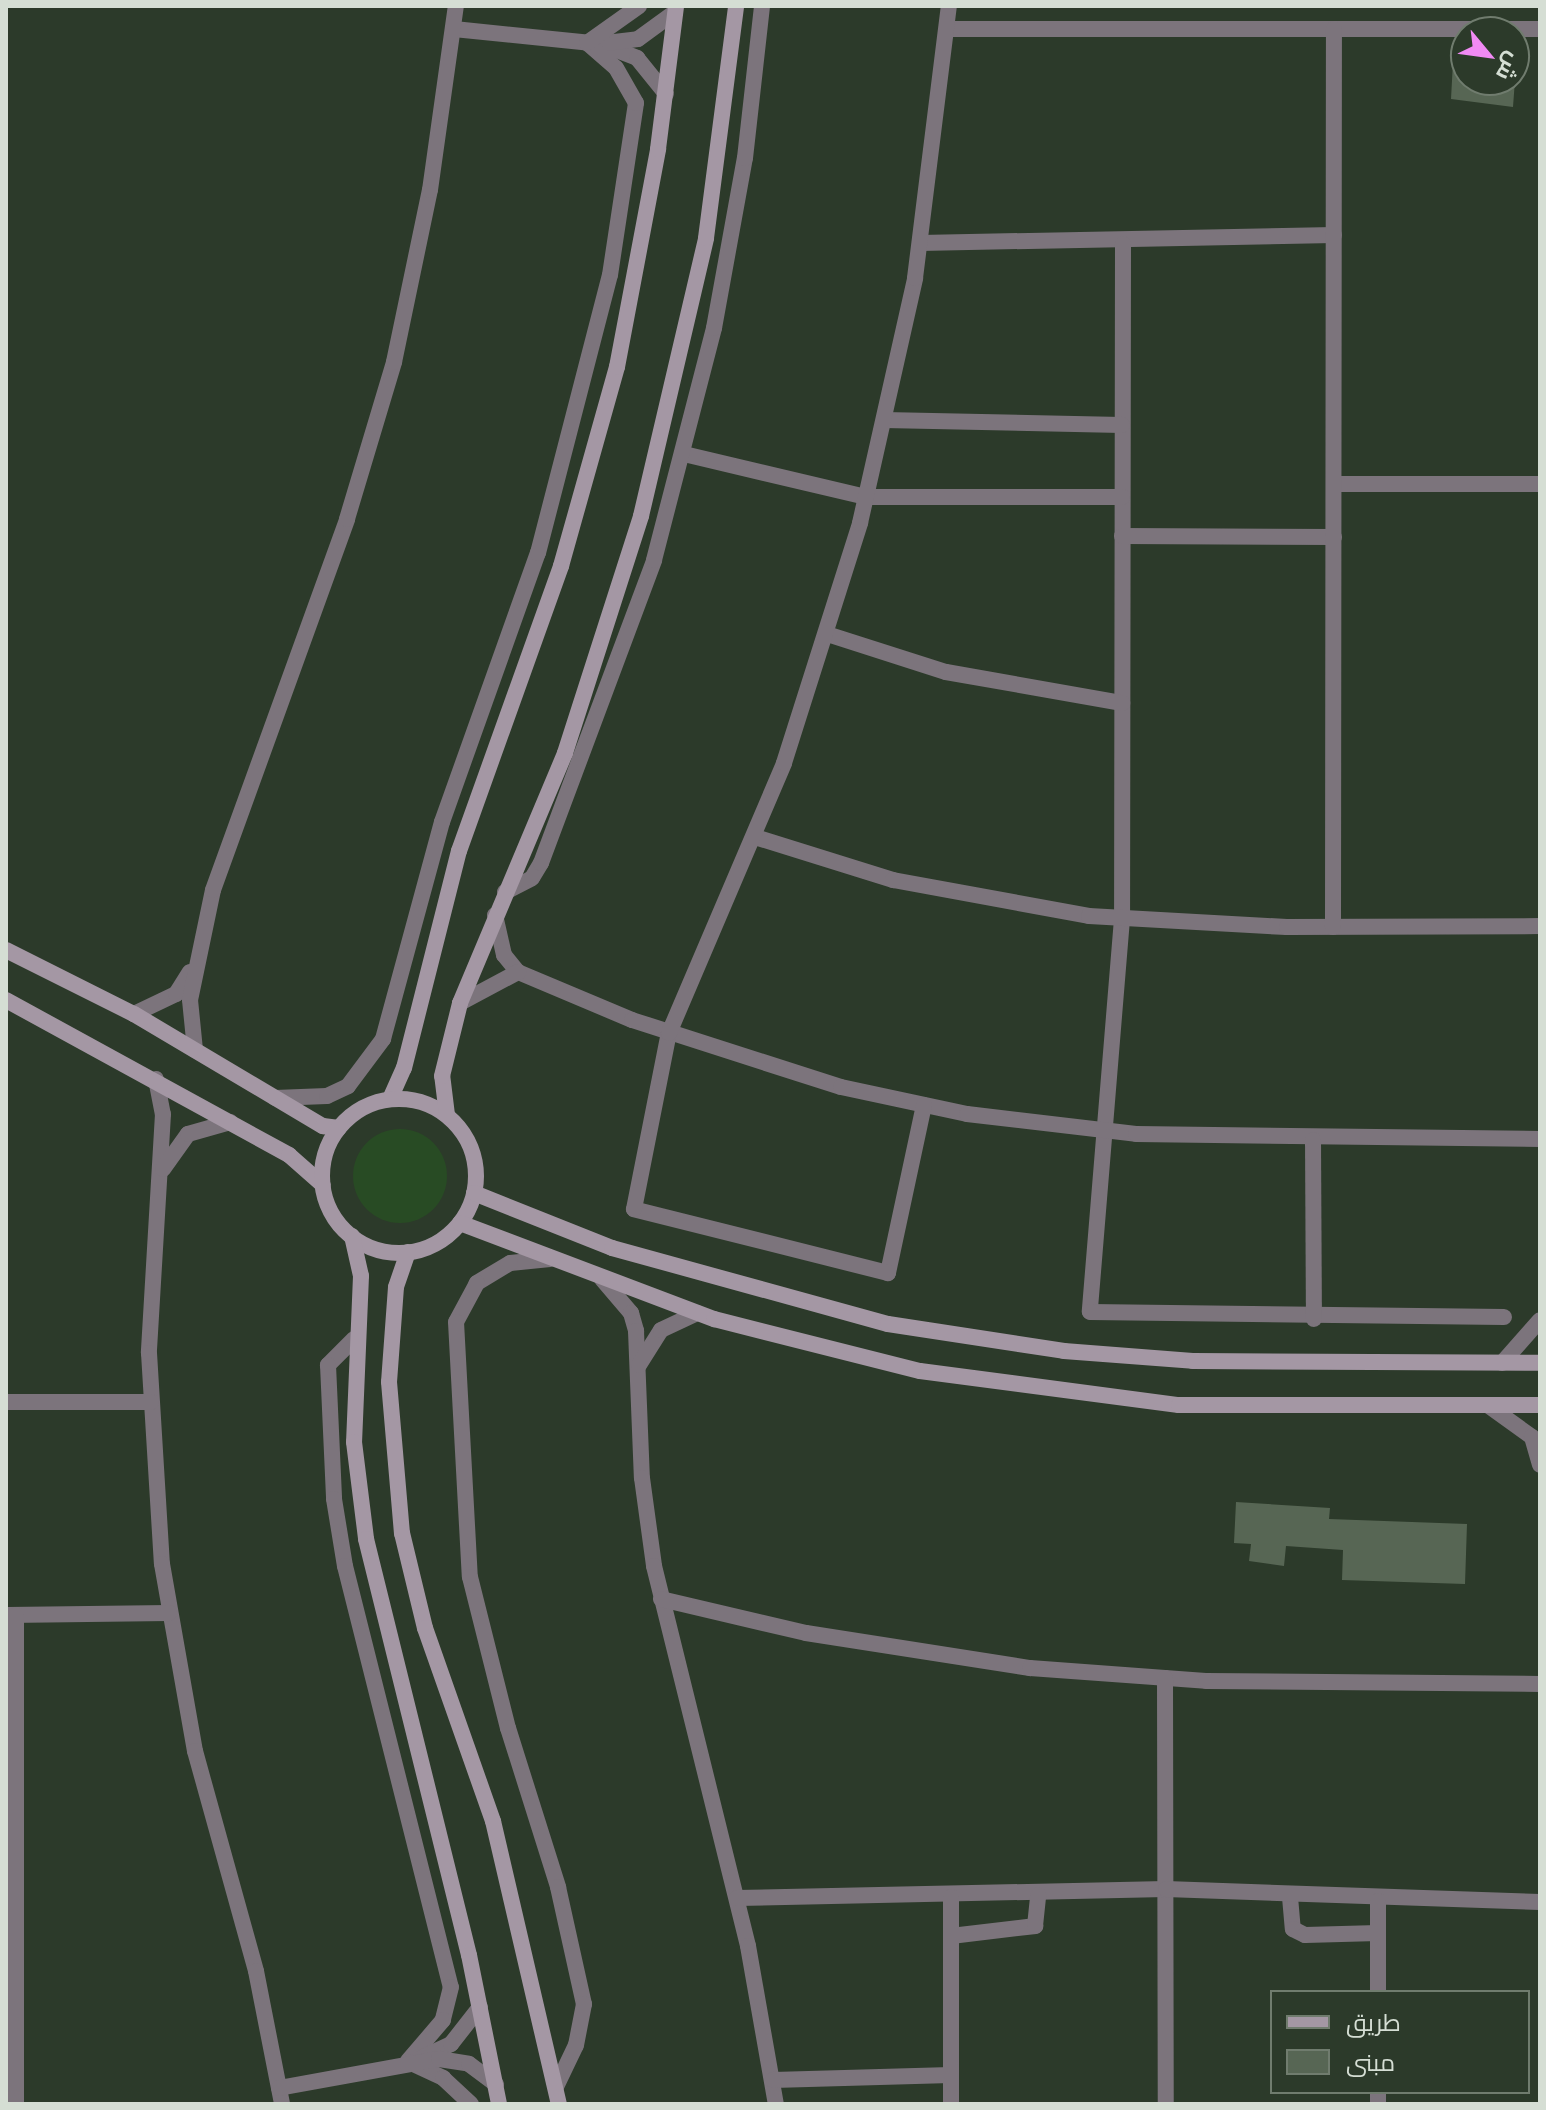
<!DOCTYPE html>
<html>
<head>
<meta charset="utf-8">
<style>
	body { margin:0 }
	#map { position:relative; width:1546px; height:2110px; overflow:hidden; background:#2c3a2a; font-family:"Titillium Web",Cairo,sans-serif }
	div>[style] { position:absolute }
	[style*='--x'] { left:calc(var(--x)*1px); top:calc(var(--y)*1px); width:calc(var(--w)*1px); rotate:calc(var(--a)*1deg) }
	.green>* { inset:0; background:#284b24 }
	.round { border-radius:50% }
	.building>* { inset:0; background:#576654 }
	.street>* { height:16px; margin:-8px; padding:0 8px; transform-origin:8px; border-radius:8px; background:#7c747c }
	.secondary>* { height:16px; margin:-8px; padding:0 8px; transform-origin:8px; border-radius:8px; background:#a497a4 }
	.secondary>.ring { margin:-8px; padding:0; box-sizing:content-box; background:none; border:16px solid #a497a4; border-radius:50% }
	span { translate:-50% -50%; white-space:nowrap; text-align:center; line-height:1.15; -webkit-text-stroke:7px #2c3a2a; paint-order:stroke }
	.frame { position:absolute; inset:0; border:8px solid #d5ded4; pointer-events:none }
	.legend { position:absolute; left:1270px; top:1990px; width:260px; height:104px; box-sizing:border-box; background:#2c3a2a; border:2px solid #707c6e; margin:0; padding:10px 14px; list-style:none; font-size:24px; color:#d5ded4 }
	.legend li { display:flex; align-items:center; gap:16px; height:40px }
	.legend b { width:40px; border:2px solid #707c6e }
	.north { position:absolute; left:1450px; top:16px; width:80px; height:80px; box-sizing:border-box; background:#2c3a2a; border:2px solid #707c6e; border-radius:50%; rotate:119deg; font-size:22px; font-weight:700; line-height:32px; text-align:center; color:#d5ded4 }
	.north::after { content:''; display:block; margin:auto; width:28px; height:36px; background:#f18af4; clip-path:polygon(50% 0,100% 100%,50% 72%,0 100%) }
</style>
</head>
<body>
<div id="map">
	<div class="green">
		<div class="round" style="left:353px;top:1129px;width:94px;height:94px"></div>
	</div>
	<div class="building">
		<div style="clip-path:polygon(1454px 43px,1466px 43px,1466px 80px,1515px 80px,1513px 107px,1451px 99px)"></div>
		<div style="clip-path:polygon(1236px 1502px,1330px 1508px,1329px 1519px,1467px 1524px,1465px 1584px,1342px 1580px,1343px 1550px,1286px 1546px,1284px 1566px,1249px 1561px,1251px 1544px,1234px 1543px)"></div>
	</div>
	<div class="street">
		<div style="--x:454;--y:29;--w:148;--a:5.8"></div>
		<div style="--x:601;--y:44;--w:39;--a:21"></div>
		<div style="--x:637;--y:58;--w:46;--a:51.1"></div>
		<div style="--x:947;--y:29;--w:593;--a:0"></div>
		<div style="--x:606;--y:43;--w:32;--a:-7"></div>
		<div style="--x:638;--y:39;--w:46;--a:-36.1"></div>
		<div style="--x:920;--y:243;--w:414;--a:-1.1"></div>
		<div style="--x:1123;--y:244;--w:675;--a:90.08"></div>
		<div style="--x:1122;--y:919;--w:394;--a:94.7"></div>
		<div style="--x:1090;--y:1312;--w:414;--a:0.7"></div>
		<div style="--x:884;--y:420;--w:238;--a:1.2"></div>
		<div style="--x:684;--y:454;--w:187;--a:13.3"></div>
		<div style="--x:866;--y:497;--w:256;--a:0"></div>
		<div style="--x:1334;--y:484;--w:206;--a:0"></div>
		<div style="--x:1122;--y:536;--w:212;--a:0.3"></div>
		<div style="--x:827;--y:634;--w:125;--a:17.7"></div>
		<div style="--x:946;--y:672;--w:179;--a:10"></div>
		<div style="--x:755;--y:837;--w:145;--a:17.3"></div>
		<div style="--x:893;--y:880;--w:199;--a:10.4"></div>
		<div style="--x:1089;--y:916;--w:198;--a:3.2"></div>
		<div style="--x:1287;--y:927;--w:253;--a:-0.2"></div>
		<div style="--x:505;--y:892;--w:30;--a:-27"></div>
		<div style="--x:532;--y:878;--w:17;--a:-59"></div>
		<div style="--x:541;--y:863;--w:323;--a:-69.5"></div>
		<div style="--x:654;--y:560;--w:240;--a:-75.5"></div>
		<div style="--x:714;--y:328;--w:173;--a:-79.7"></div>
		<div style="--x:745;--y:158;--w:153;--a:-83.6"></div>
		<div style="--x:495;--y:915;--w:41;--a:77.3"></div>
		<div style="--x:504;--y:955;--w:22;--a:51"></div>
		<div style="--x:518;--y:972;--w:124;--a:22.8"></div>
		<div style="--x:632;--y:1020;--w:219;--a:17.8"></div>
		<div style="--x:841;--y:1087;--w:129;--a:12.1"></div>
		<div style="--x:967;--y:1114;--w:170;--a:6.7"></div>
		<div style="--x:1136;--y:1134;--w:404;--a:0.7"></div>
		<div style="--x:1333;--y:927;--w:898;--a:-89.94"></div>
		<div style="--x:460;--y:1003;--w:66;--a:-28.1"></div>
		<div style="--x:134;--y:1014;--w:47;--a:-25.5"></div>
		<div style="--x:176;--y:994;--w:26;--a:-58"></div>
		<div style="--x:195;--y:1050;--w:50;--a:-95.7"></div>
		<div style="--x:190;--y:1000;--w:112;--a:-78.2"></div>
		<div style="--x:213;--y:890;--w:394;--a:-70.1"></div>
		<div style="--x:347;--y:519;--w:164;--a:-73.3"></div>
		<div style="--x:394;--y:362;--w:176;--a:-78.2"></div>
		<div style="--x:430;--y:190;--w:186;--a:-82"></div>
		<div style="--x:156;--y:1079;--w:36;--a:79"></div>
		<div style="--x:163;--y:1114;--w:239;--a:93.4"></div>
		<div style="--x:149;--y:1353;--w:211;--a:86.5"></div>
		<div style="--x:162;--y:1564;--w:190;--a:80"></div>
		<div style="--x:195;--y:1751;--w:228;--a:74.5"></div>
		<div style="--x:256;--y:1971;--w:136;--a:78.9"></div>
		<div style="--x:275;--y:1098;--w:52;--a:-2.2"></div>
		<div style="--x:327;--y:1096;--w:23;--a:-25"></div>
		<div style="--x:348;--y:1086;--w:59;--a:-53.3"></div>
		<div style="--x:383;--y:1039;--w:225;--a:-74.8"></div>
		<div style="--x:442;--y:822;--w:286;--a:-70.4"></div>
		<div style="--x:538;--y:553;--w:287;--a:-75.5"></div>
		<div style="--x:610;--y:275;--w:174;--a:-81.4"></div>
		<div style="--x:636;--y:103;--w:40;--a:-119.7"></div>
		<div style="--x:616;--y:68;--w:38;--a:-139"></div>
		<div style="--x:587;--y:43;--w:64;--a:-35.4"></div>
		<div style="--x:924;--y:1105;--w:172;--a:102.1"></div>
		<div style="--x:888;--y:1273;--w:262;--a:-165.9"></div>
		<div style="--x:634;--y:1209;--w:179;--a:-78.8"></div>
		<div style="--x:669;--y:1033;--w:293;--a:-66.9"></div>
		<div style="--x:784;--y:763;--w:252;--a:-72.4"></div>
		<div style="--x:860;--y:523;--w:251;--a:-77.3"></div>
		<div style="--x:915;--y:278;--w:274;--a:-82.9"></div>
		<div style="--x:1313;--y:1140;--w:179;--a:89.7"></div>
		<div style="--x:163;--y:1169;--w:43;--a:-54.5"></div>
		<div style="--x:188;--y:1134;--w:44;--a:-15.9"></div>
		<div style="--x:550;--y:1259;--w:40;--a:174.3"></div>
		<div style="--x:510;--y:1263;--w:39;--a:149"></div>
		<div style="--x:477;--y:1283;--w:44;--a:118.3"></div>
		<div style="--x:456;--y:1322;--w:255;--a:86.9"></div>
		<div style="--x:470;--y:1577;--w:156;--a:75.9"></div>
		<div style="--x:508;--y:1728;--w:167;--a:72.5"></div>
		<div style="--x:558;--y:1887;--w:120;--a:77.5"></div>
		<div style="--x:584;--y:2004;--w:42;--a:101"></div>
		<div style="--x:576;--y:2045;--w:47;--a:115.5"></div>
		<div style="--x:602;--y:1279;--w:45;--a:49.5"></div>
		<div style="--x:631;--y:1313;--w:19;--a:74"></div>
		<div style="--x:636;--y:1331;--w:147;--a:87.7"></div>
		<div style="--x:642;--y:1478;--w:89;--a:82.2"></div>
		<div style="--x:654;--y:1566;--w:391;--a:76.1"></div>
		<div style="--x:748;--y:1946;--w:160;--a:80"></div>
		<div style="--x:354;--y:1339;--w:37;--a:135"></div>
		<div style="--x:328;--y:1365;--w:134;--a:87.4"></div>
		<div style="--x:334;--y:1499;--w:68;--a:80.7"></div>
		<div style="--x:345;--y:1566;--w:434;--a:75.9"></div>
		<div style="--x:451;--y:1987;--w:34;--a:104"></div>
		<div style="--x:443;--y:2020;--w:54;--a:130.5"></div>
		<div style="--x:1502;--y:1363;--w:57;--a:-48.5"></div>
		<div style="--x:639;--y:1365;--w:41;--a:-57.8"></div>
		<div style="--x:661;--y:1330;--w:40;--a:-25"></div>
		<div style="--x:6;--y:1402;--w:145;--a:0"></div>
		<div style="--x:1489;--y:1406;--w:53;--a:35.8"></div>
		<div style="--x:1532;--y:1437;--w:29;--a:74"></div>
		<div style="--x:661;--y:1599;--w:149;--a:13.2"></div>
		<div style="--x:806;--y:1633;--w:227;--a:8.9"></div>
		<div style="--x:1030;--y:1668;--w:176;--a:4.2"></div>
		<div style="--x:1206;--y:1681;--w:334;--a:0.5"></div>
		<div style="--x:7;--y:1615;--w:162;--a:-0.7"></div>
		<div style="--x:16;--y:1615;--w:489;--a:90"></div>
		<div style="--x:1165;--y:1678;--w:426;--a:89.9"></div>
		<div style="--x:1290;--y:1897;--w:32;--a:85"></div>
		<div style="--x:1293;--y:1929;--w:13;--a:27"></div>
		<div style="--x:1305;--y:1935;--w:73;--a:-1.6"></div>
		<div style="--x:737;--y:1898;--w:429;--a:-1.2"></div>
		<div style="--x:1166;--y:1889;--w:374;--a:2"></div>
		<div style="--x:951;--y:1936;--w:85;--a:-6.8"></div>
		<div style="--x:1035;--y:1926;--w:31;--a:-84"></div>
		<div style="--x:1378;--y:1992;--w:91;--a:-90"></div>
		<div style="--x:423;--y:2057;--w:31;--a:-25"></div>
		<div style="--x:451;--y:2044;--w:47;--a:-51.9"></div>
		<div style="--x:409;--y:2062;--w:38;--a:25"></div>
		<div style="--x:443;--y:2078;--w:38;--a:43"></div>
		<div style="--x:773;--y:2080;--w:178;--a:-1.6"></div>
		<div style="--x:279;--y:2088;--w:163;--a:-10.3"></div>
		<div style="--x:439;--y:2059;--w:30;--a:9"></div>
		<div style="--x:469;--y:2064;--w:34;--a:37"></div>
		<div style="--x:951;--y:2104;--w:207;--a:-90"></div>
		<div style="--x:1378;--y:2104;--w:12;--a:-90"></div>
	</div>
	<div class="secondary">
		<div style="--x:6;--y:950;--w:143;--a:26.6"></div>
		<div style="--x:134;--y:1014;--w:220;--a:30.7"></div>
		<div style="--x:323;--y:1126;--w:16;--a:7"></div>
		<div style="--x:6;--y:1000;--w:323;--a:28.7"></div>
		<div style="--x:289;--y:1155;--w:45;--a:41.4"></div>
		<div style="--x:390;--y:1099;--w:34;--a:-66"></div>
		<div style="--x:404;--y:1068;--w:224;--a:-75.8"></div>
		<div style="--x:459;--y:851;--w:303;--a:-70.3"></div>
		<div style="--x:561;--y:566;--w:207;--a:-74.3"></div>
		<div style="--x:617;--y:367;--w:222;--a:-79.3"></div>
		<div style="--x:658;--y:149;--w:144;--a:-82.8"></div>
		<div class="ring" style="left:322px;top:1099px;width:138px;height:138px"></div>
		<div style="--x:447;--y:1115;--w:39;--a:-97"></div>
		<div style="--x:442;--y:1076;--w:75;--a:-76.1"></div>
		<div style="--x:460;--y:1003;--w:271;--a:-67.2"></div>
		<div style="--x:565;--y:753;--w:249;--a:-72.2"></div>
		<div style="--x:641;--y:516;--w:285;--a:-76.8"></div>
		<div style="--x:706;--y:238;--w:234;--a:-82.6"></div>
		<div style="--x:474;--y:1193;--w:149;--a:21.7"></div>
		<div style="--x:612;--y:1248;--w:286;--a:15.4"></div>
		<div style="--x:888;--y:1324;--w:178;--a:8.7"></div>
		<div style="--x:1064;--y:1351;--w:129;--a:4.4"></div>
		<div style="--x:1193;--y:1361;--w:347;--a:0.3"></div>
		<div style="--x:460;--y:1223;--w:272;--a:20.7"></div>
		<div style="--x:714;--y:1319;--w:212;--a:14.2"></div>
		<div style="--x:920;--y:1371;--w:261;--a:7.5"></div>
		<div style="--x:1179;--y:1405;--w:361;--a:0"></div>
		<div style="--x:352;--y:1236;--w:41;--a:77.3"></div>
		<div style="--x:361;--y:1276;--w:166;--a:92.4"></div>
		<div style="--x:354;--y:1442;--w:98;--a:82.9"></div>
		<div style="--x:366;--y:1539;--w:429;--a:76.1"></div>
		<div style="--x:469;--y:1955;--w:152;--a:78.6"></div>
		<div style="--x:408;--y:1252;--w:37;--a:109"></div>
		<div style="--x:396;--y:1287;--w:95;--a:94.2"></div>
		<div style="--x:389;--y:1382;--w:152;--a:85.1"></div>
		<div style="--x:402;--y:1533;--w:98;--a:76.4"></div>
		<div style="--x:425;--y:1628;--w:205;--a:70.6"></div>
		<div style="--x:493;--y:1821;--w:291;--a:76.9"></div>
	</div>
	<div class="frame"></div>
	<ul class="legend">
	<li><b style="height:10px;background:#a497a4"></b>طريق</li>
	<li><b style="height:22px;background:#576654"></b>مبنى</li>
	</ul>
	<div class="north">ش</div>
</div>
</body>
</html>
